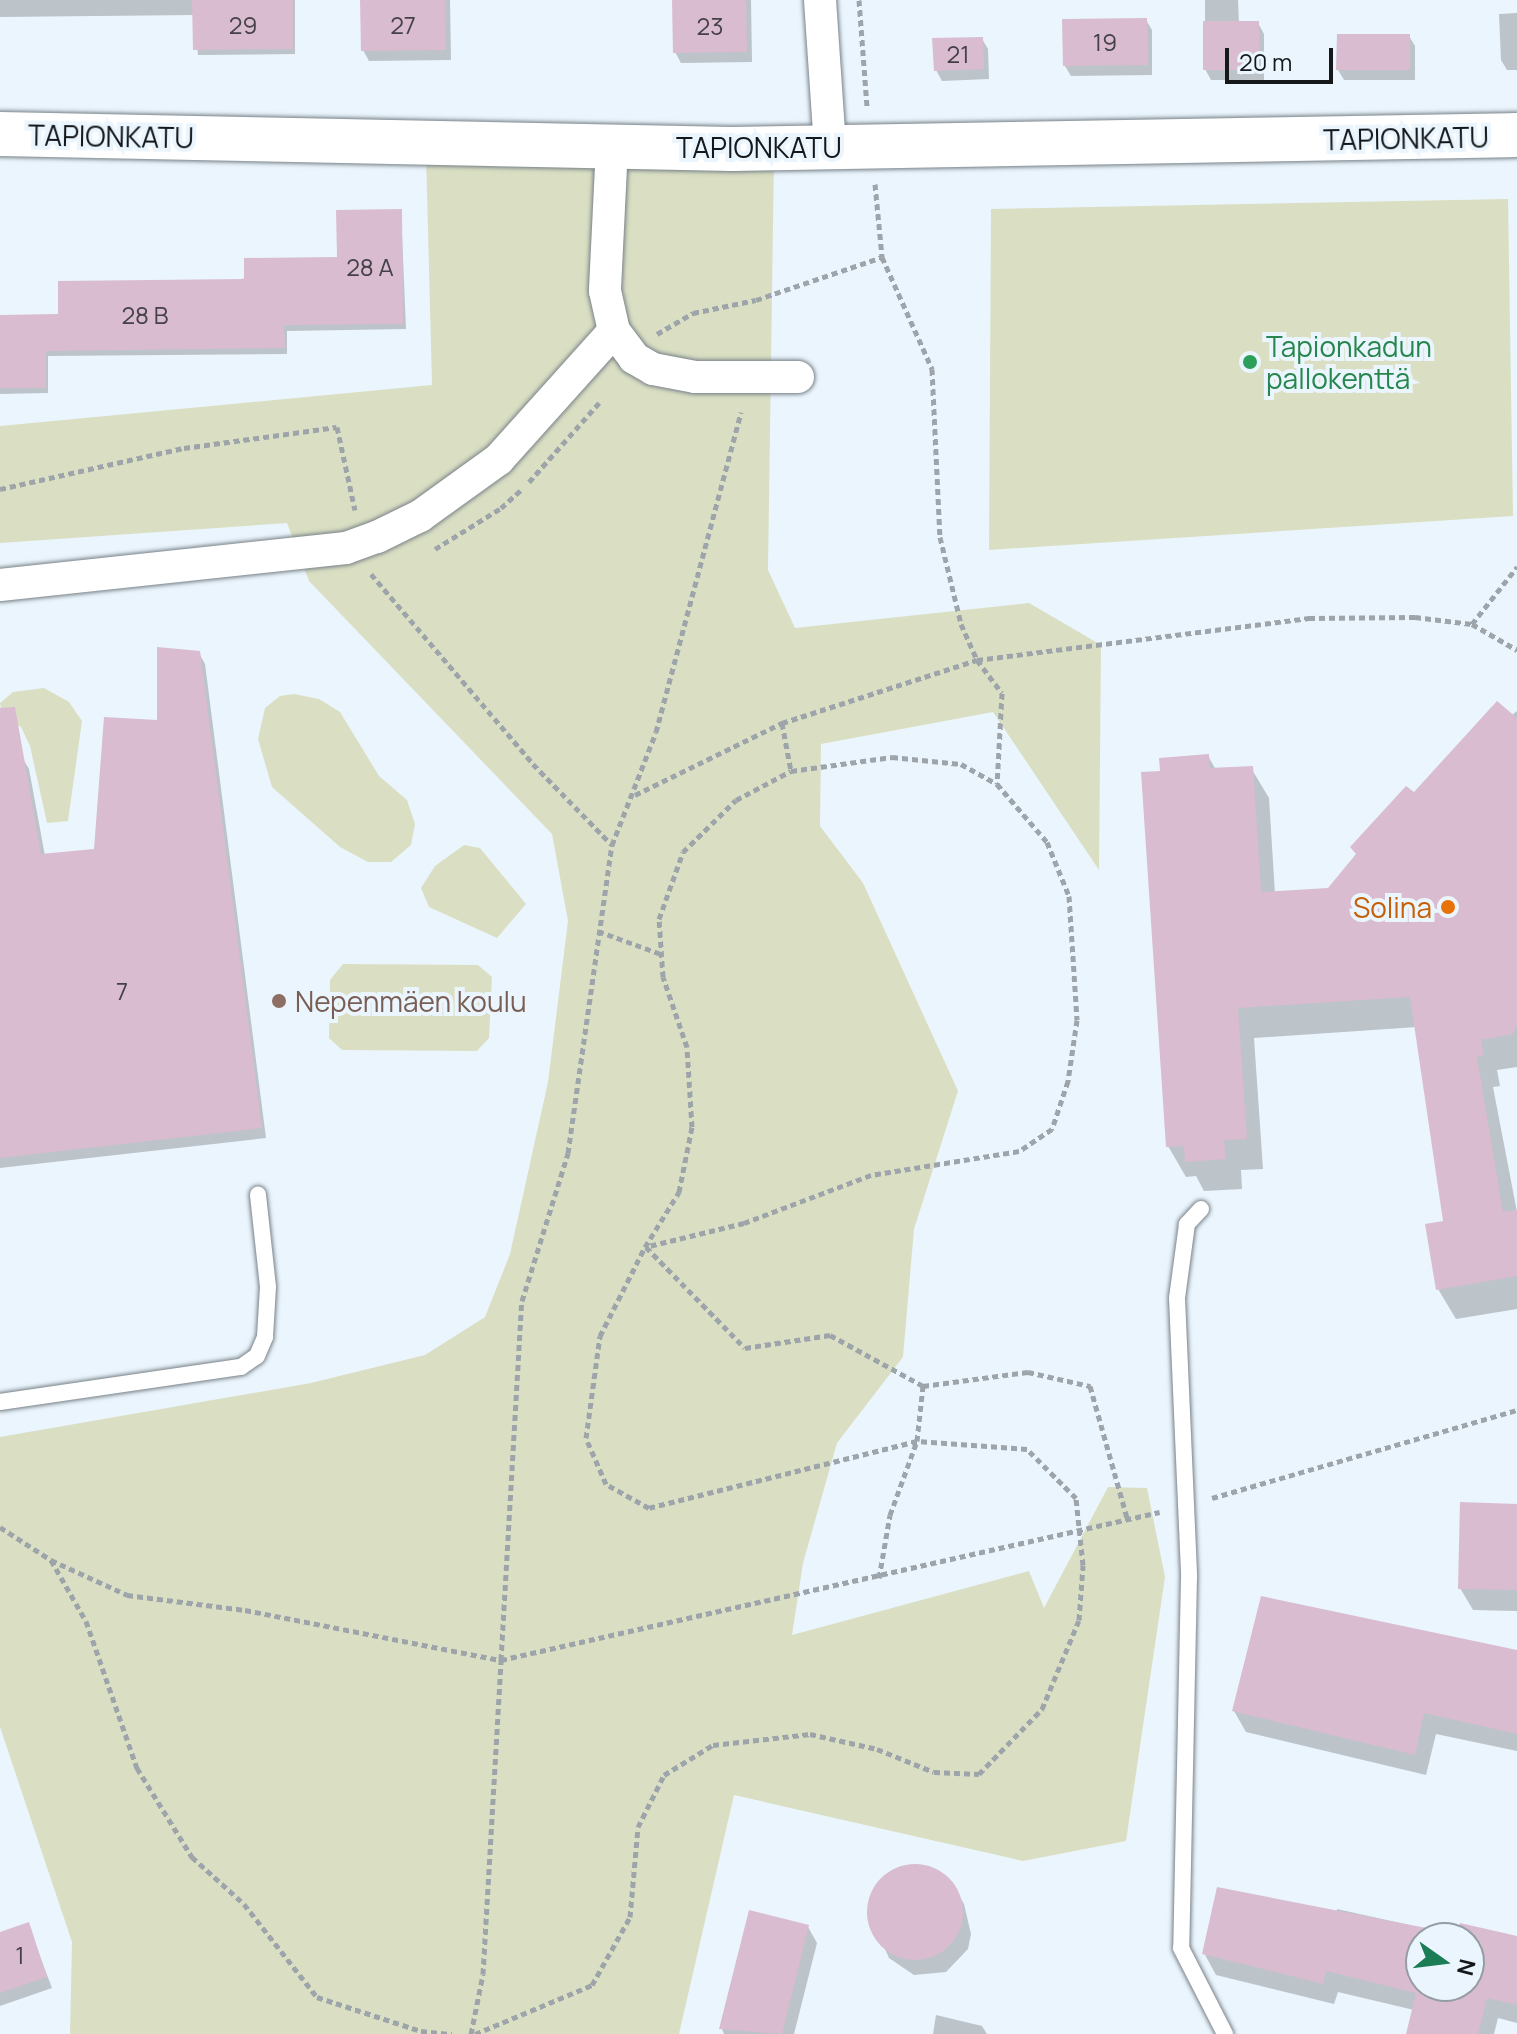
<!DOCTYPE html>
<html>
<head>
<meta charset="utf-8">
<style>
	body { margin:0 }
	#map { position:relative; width:1517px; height:2034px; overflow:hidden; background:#ebf5fd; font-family:Manrope,sans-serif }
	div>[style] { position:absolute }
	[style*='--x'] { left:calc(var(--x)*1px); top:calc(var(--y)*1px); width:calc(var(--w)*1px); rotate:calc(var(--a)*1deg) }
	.green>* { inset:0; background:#dadfc3 }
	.shadow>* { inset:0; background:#0003 }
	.building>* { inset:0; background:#d9bcd0 }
	.round { border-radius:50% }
	.path>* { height:5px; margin-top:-2.5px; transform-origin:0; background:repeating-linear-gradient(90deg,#9da5ab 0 6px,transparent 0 10px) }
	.roads { filter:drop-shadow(0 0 2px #788288) drop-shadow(0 0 2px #788288) }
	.lane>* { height:16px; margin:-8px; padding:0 8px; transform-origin:8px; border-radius:8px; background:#fff }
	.street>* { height:32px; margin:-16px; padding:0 16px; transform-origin:16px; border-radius:16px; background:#fff }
	.secondary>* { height:44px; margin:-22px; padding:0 22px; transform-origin:22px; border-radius:22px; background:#fff }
	.dots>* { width:22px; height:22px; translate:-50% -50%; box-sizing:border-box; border:4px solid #ebf5fd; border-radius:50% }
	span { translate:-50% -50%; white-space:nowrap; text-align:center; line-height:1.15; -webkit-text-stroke:8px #ebf5fd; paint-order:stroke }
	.number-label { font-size:24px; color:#454148 }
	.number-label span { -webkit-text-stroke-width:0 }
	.street-label { font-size:28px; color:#14181b }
	.leisure-label { font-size:28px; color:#27864d }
	.left { translate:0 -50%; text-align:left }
	.food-label { font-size:28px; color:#c56008 }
	.right { translate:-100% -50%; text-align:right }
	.education-label { font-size:28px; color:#785e54 }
	.north { position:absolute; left:1405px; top:1922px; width:80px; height:80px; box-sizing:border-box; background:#ebf5fd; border:2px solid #959da3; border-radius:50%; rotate:104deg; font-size:22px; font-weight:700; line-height:32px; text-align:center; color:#14181b }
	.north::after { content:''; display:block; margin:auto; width:28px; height:36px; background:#1a7d55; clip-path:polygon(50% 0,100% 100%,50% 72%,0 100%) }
	.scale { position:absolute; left:1225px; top:48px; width:108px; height:36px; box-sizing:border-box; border:4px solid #14181b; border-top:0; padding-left:10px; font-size:24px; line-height:28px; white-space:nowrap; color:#14181b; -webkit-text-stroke:6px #ebf5fd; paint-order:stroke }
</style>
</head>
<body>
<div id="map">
	<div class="green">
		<div style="clip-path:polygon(426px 153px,774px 156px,768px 570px,795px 628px,1029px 603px,1101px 645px,1099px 870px,993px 712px,821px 744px,820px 826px,863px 883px,958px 1091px,914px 1229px,903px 1357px,837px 1443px,803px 1563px,792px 1635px,1029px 1571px,1044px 1608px,1108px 1487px,1147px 1488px,1165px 1577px,1126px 1841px,1023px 1861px,734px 1795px,679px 2034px,70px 2034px,72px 1942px,0 1727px,0 1437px,311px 1383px,425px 1355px,485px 1317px,510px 1254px,548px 1082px,568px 921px,552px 834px,309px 581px,287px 523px,0 543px,0 426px,432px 385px)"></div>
		<div style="clip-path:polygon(1508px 199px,1513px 516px,989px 550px,991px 209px)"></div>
		<div style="clip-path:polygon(44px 688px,69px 702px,82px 721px,68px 821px,47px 823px,30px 746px,21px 727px,2px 714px,0 703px,13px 692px)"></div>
		<div style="clip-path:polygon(294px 694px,319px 699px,340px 712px,379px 776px,407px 800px,415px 824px,411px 845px,391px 862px,368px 862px,340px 847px,272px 787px,258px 739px,265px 708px,280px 696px)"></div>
		<div style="clip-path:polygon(464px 845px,480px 848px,526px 904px,497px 938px,429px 907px,421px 888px,435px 866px)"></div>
		<div style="clip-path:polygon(343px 964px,478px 965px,492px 977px,489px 1038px,477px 1051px,342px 1050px,329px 1038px,330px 980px)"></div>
	</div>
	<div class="shadow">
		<div style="clip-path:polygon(0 0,295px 0,295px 54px,198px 55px,194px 15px,0 17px)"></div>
		<div style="clip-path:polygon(362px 0,450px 0,451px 60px,369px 61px,363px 50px)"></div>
		<div style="clip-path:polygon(674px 0,751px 0,752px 62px,681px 63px,675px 52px)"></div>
		<div style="clip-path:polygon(1205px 0,1238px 0,1239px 23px,1258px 23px,1264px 34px,1264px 80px,1211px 80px,1205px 69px)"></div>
		<div style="clip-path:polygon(1517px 13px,1517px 70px,1507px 70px,1501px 60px,1499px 14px)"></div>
		<div style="clip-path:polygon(1146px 20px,1152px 30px,1152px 75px,1071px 76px,1065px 66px)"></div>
		<div style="clip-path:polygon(1409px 36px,1415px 46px,1415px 80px,1344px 80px,1338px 70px)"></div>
		<div style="clip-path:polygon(982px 39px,988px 49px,989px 79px,942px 81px,936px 70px)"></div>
		<div style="clip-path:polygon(401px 211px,406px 329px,287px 331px,287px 354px,48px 356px,48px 393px,0 394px,0 317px,61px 316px,339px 259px)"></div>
		<div style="clip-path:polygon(199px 653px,205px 664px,266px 1138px,0 1168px,0 759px,23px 759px,29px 769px,45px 856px,96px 851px)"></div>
		<div style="clip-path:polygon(1517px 711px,1517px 1067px,1497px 1070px,1500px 1086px,1493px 1087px,1517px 1212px,1517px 1309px,1456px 1319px,1438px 1289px,1445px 1222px,1417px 1027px,1254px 1038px,1263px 1169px,1241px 1170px,1242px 1189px,1204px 1191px,1196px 1176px,1186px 1177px,1168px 1146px,1162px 773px,1208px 756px,1216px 770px,1251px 768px,1269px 798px,1275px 894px,1329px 890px,1414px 794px)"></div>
		<div style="clip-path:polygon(1517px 1505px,1517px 1611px,1473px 1610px,1460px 1588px)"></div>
		<div style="clip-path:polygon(1517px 1652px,1517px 1751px,1436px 1734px,1426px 1775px,1246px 1732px,1234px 1711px)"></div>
		<div style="clip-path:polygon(916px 1866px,930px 1869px,954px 1887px,964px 1904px,971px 1934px,968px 1949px,946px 1972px,914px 1975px,889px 1958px,869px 1913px,878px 1885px,888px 1875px)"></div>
		<div style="clip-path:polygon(evenodd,1337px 1909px,1459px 1936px,1517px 1938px,1517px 2023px,1498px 2018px,1494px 2034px,1408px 2034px,1414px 2010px,1338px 1992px,1334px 2004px,1216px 1975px,1204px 1953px,1335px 1916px,1337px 1909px,1421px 1938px,1469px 1938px,1469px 1986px,1421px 1986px,1421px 1938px)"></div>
		<div style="clip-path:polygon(28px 1925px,52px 1988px,0 2006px,0 1934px)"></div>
		<div style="clip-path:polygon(808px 1927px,817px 1943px,794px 2034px,724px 2034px,722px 2029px)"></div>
		<div style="clip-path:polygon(936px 2015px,982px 2026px,987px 2034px,933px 2034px)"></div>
	</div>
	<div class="building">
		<div style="clip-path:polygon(192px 0,293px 0,293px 49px,193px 50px)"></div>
		<div style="clip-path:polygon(360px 0,445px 0,446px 50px,361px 51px)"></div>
		<div style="clip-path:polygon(672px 0,746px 0,747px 52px,673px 53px)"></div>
		<div style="clip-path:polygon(1147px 18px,1148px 65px,1063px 66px,1062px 19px)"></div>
		<div style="clip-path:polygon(1203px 21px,1259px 21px,1259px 70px,1203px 70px)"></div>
		<div style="clip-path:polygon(1337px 34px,1410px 34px,1410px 70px,1336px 70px)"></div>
		<div style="clip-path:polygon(983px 37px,984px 69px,934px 71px,932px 38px)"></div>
		<div style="clip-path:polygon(402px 209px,403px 324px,284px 325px,285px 348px,46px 351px,46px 388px,0 388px,0 315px,58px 314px,58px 281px,244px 279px,244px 258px,337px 257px,336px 210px)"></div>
		<div style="clip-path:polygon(157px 647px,200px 651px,262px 1128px,0 1158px,0 708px,15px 707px,41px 854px,94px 849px,104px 717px,157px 720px)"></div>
		<div style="clip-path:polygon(1497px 701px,1517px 718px,1517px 1025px,1513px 1034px,1481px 1040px,1484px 1055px,1477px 1057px,1503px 1212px,1517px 1210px,1517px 1276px,1436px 1290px,1425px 1224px,1443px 1221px,1410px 997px,1238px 1008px,1247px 1139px,1224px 1140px,1226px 1159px,1185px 1162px,1184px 1146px,1166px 1147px,1141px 772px,1160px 771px,1159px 758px,1209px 754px,1210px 768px,1253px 766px,1261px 892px,1328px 888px,1356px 854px,1350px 847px,1406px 786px,1414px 792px)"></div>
		<div style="clip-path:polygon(1460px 1502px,1517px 1504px,1517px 1590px,1458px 1589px)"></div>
		<div style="clip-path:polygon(1261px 1596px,1517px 1650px,1517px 1734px,1424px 1713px,1415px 1755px,1232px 1711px)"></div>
		<div class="round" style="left:867px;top:1864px;width:96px;height:96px"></div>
		<div style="clip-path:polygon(evenodd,1217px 1887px,1457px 1934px,1460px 1923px,1517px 1936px,1517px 2005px,1487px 1998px,1478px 2034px,1406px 2034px,1416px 1993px,1326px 1971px,1323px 1984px,1202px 1954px,1217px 1887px,1421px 1938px,1469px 1938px,1469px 1986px,1421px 1986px,1421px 1938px)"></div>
		<div style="clip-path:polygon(749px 1910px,809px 1925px,782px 2034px,719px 2029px)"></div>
		<div style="clip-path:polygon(29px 1922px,47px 1977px,0 1993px,0 1932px)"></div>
	</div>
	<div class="path">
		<div style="--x:859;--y:0;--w:107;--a:85.7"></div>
		<div style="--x:875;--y:184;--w:73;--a:84.5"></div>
		<div style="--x:882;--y:257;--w:123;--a:65.9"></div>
		<div style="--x:932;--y:369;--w:168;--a:87.3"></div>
		<div style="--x:940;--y:537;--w:89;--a:76.4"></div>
		<div style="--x:961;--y:624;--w:39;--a:66"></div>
		<div style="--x:977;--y:660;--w:41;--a:52.9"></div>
		<div style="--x:1002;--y:693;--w:91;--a:93.1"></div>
		<div style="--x:657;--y:334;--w:42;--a:-30.3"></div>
		<div style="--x:693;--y:313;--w:64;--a:-11.7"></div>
		<div style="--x:756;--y:300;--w:133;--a:-18.8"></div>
		<div style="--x:529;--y:482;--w:106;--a:-48.5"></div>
		<div style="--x:0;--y:489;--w:189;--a:-12.6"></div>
		<div style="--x:184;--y:448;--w:154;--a:-7.8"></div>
		<div style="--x:337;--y:427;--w:85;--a:77.8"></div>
		<div style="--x:435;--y:549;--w:78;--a:-31.8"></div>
		<div style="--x:501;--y:508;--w:28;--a:-42"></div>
		<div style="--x:371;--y:574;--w:250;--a:49.5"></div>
		<div style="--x:533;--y:764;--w:113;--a:45.7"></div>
		<div style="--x:1472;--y:624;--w:73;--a:-51.7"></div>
		<div style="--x:782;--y:723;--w:49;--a:79.4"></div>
		<div style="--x:635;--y:795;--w:164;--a:-26.1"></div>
		<div style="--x:782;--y:723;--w:205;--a:-17.9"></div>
		<div style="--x:977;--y:660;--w:335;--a:-7.2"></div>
		<div style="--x:1309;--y:618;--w:106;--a:-0.5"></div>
		<div style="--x:1415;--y:617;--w:57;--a:7"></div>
		<div style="--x:1472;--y:624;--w:52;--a:30"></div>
		<div style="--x:598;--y:931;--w:67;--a:20.1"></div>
		<div style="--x:646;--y:1247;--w:141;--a:45.6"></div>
		<div style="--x:745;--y:1348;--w:86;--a:-8.7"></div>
		<div style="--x:830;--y:1335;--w:106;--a:28.7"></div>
		<div style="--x:923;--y:1386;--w:106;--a:-7.6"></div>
		<div style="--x:1028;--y:1372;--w:64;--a:12.7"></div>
		<div style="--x:1090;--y:1386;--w:140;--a:74.3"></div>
		<div style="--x:1212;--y:1498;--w:317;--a:-16.1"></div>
		<div style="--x:0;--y:1527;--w:61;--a:32.9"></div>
		<div style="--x:51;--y:1560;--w:70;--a:60.2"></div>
		<div style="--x:86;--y:1621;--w:156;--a:70.9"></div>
		<div style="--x:137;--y:1768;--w:105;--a:58.3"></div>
		<div style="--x:192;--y:1857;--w:70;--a:42.1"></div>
		<div style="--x:244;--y:1904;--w:118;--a:51.9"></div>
		<div style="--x:317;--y:1997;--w:109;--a:18.1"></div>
		<div style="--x:421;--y:2031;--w:31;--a:6"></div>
		<div style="--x:51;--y:1560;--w:84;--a:24.7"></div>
		<div style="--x:127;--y:1595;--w:119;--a:7.2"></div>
		<div style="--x:245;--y:1610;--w:261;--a:11.1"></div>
		<div style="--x:501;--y:1660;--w:360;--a:-86.7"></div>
		<div style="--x:522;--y:1301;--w:155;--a:-72.7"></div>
		<div style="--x:568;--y:1153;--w:311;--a:-81.9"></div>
		<div style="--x:612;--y:845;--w:121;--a:-68.7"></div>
		<div style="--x:656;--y:732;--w:331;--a:-75.1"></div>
		<div style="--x:879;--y:1578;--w:64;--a:-80.1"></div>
		<div style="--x:890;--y:1515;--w:79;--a:-70"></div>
		<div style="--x:917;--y:1441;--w:55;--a:-83.8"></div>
		<div style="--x:471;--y:2034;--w:61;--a:-78.7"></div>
		<div style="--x:483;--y:1974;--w:315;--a:-86.7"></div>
		<div style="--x:501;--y:1660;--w:675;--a:-12.66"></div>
		<div style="--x:475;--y:2034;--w:127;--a:-22.7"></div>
		<div style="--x:592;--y:1985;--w:78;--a:-60.8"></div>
		<div style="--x:630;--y:1917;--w:90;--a:-84.9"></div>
		<div style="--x:638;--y:1827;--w:58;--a:-63.4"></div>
		<div style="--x:664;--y:1775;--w:57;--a:-31.5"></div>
		<div style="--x:713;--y:1745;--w:98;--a:-6.5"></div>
		<div style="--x:810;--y:1734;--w:69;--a:12.6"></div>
		<div style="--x:877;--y:1749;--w:61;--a:22"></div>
		<div style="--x:934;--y:1772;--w:45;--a:2.5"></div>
		<div style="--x:979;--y:1774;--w:91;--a:-45.9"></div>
		<div style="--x:1042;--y:1709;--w:96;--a:-67.4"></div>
		<div style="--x:1079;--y:1620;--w:55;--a:-85.8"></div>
		<div style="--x:1083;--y:1565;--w:67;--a:-96"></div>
		<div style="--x:1076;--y:1498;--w:69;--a:-135"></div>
		<div style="--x:1027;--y:1449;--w:110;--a:-175.8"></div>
		<div style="--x:917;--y:1441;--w:276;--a:166"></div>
		<div style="--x:649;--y:1508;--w:49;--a:-150.8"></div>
		<div style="--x:606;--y:1484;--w:50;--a:-113.5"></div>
		<div style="--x:586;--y:1438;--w:103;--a:-82.2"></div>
		<div style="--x:600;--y:1336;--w:100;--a:-63.2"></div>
		<div style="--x:645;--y:1247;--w:65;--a:-58.3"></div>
		<div style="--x:679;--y:1192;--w:66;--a:-78.7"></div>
		<div style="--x:692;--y:1127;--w:80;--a:-93.6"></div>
		<div style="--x:687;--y:1047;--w:74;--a:-108.9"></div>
		<div style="--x:663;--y:977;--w:58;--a:-93.9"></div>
		<div style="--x:659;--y:919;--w:71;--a:-70.3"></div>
		<div style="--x:683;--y:852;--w:74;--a:-44.5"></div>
		<div style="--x:736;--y:800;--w:62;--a:-27.8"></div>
		<div style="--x:791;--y:771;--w:102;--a:-7.9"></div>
		<div style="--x:892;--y:757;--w:69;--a:5.8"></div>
		<div style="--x:961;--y:764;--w:41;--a:29.1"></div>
		<div style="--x:997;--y:784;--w:77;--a:49.2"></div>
		<div style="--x:1047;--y:842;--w:58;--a:67.8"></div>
		<div style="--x:1069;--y:896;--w:124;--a:86.3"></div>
		<div style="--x:1077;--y:1020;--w:62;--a:98.4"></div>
		<div style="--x:1068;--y:1081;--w:51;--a:108.4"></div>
		<div style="--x:1052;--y:1129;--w:40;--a:146"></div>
		<div style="--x:1019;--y:1151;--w:150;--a:170.8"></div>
		<div style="--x:871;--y:1175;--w:136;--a:159.3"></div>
		<div style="--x:744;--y:1223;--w:102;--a:166.4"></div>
	</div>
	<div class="roads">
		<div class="lane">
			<div style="--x:1201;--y:1209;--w:21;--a:133"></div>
			<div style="--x:1187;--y:1224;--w:75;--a:97.7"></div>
			<div style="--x:1177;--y:1298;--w:279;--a:87.5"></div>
			<div style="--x:1189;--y:1577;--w:371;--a:91.2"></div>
			<div style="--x:1181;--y:1948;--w:97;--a:62.9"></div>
			<div style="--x:0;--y:1402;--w:244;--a:-8.3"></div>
			<div style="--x:241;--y:1367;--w:19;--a:-35"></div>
			<div style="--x:257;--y:1356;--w:21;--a:-67"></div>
			<div style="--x:265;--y:1337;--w:50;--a:-86.6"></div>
			<div style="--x:268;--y:1287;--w:93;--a:-96.2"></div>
		</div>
		<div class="street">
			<div style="--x:820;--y:0;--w:148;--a:86.1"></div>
			<div style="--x:612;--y:146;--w:145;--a:92.8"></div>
			<div style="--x:605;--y:291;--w:41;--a:77.3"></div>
			<div style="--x:614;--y:331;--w:34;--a:53"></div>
			<div style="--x:634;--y:358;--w:22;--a:30"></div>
			<div style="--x:653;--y:369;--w:43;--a:10.8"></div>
			<div style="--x:695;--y:377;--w:103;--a:0"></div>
			<div style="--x:0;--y:585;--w:348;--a:-6.1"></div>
			<div style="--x:346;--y:548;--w:33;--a:-20"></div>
			<div style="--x:377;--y:537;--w:48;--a:-26"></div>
			<div style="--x:420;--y:516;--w:97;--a:-35.8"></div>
			<div style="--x:499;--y:459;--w:172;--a:-48.1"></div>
		</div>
		<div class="secondary">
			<div style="--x:0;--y:134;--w:732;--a:1.17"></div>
			<div style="--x:732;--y:149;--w:785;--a:-1.02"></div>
		</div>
	</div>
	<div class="dots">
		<div style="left:1250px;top:362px;background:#2e9e5b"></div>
		<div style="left:1448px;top:907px;background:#e8710a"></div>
		<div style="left:279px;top:1001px;background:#8d6e63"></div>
	</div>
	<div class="number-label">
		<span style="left:243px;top:25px">29</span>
		<span style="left:403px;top:25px">27</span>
		<span style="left:710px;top:26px">23</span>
		<span style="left:1105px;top:42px">19</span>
		<span style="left:958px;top:54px">21</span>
		<span style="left:370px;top:267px">28 A</span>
		<span style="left:145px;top:315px">28 B</span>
		<span style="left:122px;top:991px">7</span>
		<span style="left:20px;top:1955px">1</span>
	</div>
	<div class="street-label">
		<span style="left:111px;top:136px;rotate:1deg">TAPIONKATU</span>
		<span style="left:1406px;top:138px;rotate:-1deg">TAPIONKATU</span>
		<span style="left:759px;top:147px">TAPIONKATU</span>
	</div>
	<div class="leisure-label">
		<span class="left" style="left:1266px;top:362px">Tapionkadun<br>pallokenttä</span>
	</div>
	<div class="food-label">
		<span class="right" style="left:1432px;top:907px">Solina</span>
	</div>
	<div class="education-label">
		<span class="left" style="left:295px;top:1001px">Nepenmäen koulu</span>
	</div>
	<div class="north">N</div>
	<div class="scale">20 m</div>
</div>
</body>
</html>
